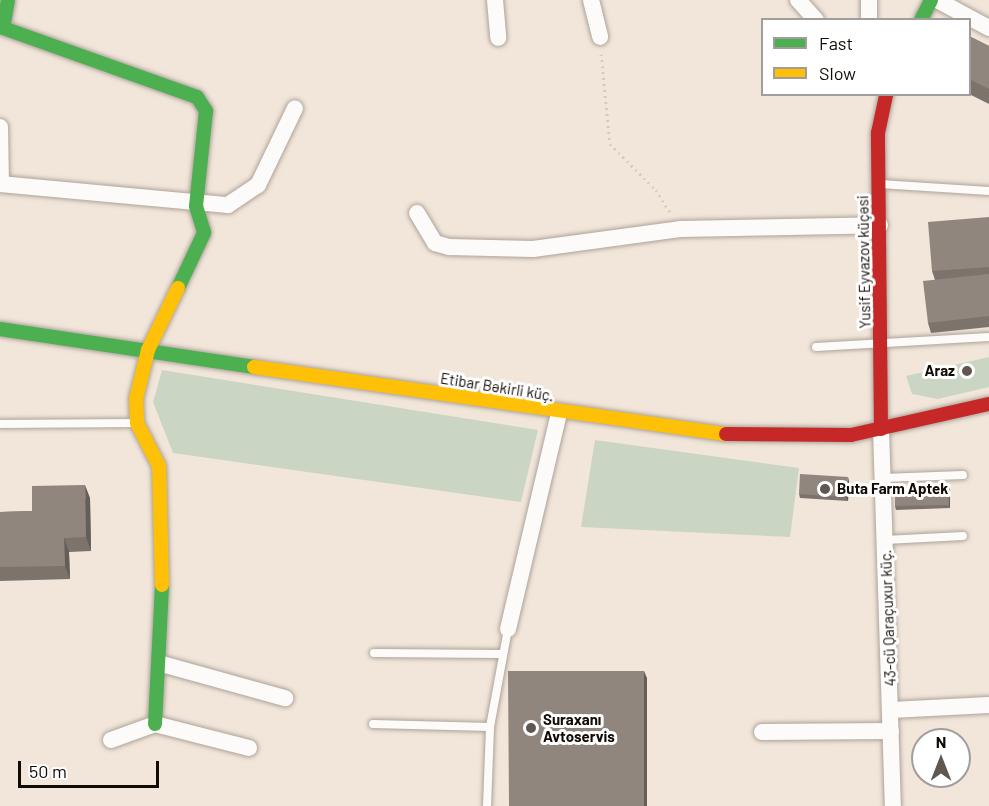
<!DOCTYPE html>
<html>
<head>
<meta charset="utf-8">
<style>
	body { margin:0 }
	#map { position:relative; width:989px; height:806px; overflow:hidden; background:#f2e6da; font-family:Barlow,sans-serif }
	div>[style] { position:absolute }
	[style*='--x'] { left:calc(var(--x)*1px); top:calc(var(--y)*1px); width:calc(var(--w)*1px); rotate:calc(var(--a)*1deg) }
	.green>* { inset:0; background:#cbd5c3 }
	.path>* { height:3px; margin-top:-1.5px; transform-origin:0; background:repeating-linear-gradient(90deg,#cecbc7 0 1.5px,transparent 0 6px) }
	.roads { filter:drop-shadow(0 0 2px #ada39a) drop-shadow(0 0 2px #ada39a) }
	.lane>* { height:8px; margin:-4px; padding:0 4px; transform-origin:4px; border-radius:4px; background:#fdfbf9 }
	.street>* { height:16px; margin:-8px; padding:0 8px; transform-origin:8px; border-radius:8px; background:#fdfbf9 }
	.fast>* { height:14px; margin:-7px; padding:0 7px; transform-origin:7px; border-radius:7px; background:#4caf50 }
	.slow>* { height:14px; margin:-7px; padding:0 7px; transform-origin:7px; border-radius:7px; background:#ffc107 }
	.jam>* { height:14px; margin:-7px; padding:0 7px; transform-origin:7px; border-radius:7px; background:#c62828 }
	.wall>* { inset:0; background:#7c736c }
	.shaded-wall>* { inset:0; background:#655e58 }
	.building>* { inset:0; background:#90867e }
	.dots>* { width:16px; height:16px; translate:-50% -50%; box-sizing:border-box; border:3px solid #fff; border-radius:50% }
	span { translate:-50% -50%; white-space:nowrap; text-align:center; line-height:1.15; -webkit-text-stroke:6px #fff; paint-order:stroke }
	.street-label { font-size:15px; color:#120a05 }
	.poi-label { font-size:15px; color:#120a05; font-weight:700 }
	.right { translate:-100% -50%; text-align:right }
	.left { translate:0 -50%; text-align:left }
	.legend { position:absolute; left:761px; top:18px; width:210px; height:78px; box-sizing:border-box; background:#fff; border:2px solid #a09d9b; margin:0; padding:8px 10px; list-style:none; font-size:18px; color:#120a05 }
	.legend li { display:flex; align-items:center; gap:12px; height:30px }
	.legend b { width:30px; border:2px solid #a09d9b }
	.north { position:absolute; left:911px; top:728px; width:60px; height:60px; box-sizing:border-box; background:#fff; border:2px solid #a09d9b; border-radius:50%; rotate:0deg; font-size:16px; font-weight:700; line-height:24px; text-align:center; color:#120a05 }
	.north::after { content:''; display:block; margin:auto; width:21px; height:27px; background:#605750; clip-path:polygon(50% 0,100% 100%,50% 72%,0 100%) }
	.scale { position:absolute; left:18px; top:761px; width:141px; height:27px; box-sizing:border-box; border:3px solid #120a05; border-top:0; padding-left:8px; font-size:18px; line-height:21px; white-space:nowrap; color:#120a05; -webkit-text-stroke:4px #fff; paint-order:stroke }
</style>
</head>
<body>
<div id="map">
	<div class="green">
		<div style="clip-path:polygon(989px 357px,989px 387px,938px 399px,912px 394px,906px 376px)"></div>
		<div style="clip-path:polygon(162px 370px,538px 430px,521px 502px,173px 453px,153px 402px)"></div>
		<div style="clip-path:polygon(595px 440px,799px 468px,790px 537px,581px 527px)"></div>
	</div>
	<div class="path">
		<div style="--x:601;--y:54;--w:90;--a:84.3"></div>
		<div style="--x:610;--y:144;--w:65;--a:45"></div>
		<div style="--x:656;--y:190;--w:26;--a:58"></div>
	</div>
	<div class="roads">
		<div class="lane">
			<div style="--x:880;--y:184;--w:109;--a:3.7"></div>
			<div style="--x:816;--y:347;--w:173;--a:-3.3"></div>
			<div style="--x:0;--y:424;--w:134;--a:-0.4"></div>
			<div style="--x:883;--y:478;--w:80;--a:-2.1"></div>
			<div style="--x:885;--y:540;--w:78;--a:-2.9"></div>
			<div style="--x:374;--y:653;--w:127;--a:0.5"></div>
			<div style="--x:373;--y:724;--w:117;--a:1.5"></div>
			<div style="--x:487;--y:806;--w:79;--a:-87.8"></div>
			<div style="--x:490;--y:727;--w:100;--a:-79.6"></div>
		</div>
		<div class="street">
			<div style="--x:495;--y:0;--w:38;--a:85"></div>
			<div style="--x:591;--y:0;--w:38;--a:76"></div>
			<div style="--x:798;--y:0;--w:27;--a:48"></div>
			<div style="--x:937;--y:0;--w:59;--a:28.3"></div>
			<div style="--x:869;--y:20;--w:20;--a:-90"></div>
			<div style="--x:0;--y:127;--w:57;--a:89"></div>
			<div style="--x:0;--y:184;--w:229;--a:5.3"></div>
			<div style="--x:228;--y:205;--w:36;--a:-34"></div>
			<div style="--x:258;--y:185;--w:85;--a:-64.3"></div>
			<div style="--x:417;--y:213;--w:35;--a:59"></div>
			<div style="--x:435;--y:243;--w:15;--a:16"></div>
			<div style="--x:449;--y:247;--w:84;--a:1.4"></div>
			<div style="--x:533;--y:249;--w:148;--a:-7.7"></div>
			<div style="--x:680;--y:229;--w:200;--a:-1.1"></div>
			<div style="--x:881;--y:429;--w:377;--a:88.2"></div>
			<div style="--x:508;--y:629;--w:222;--a:-76.7"></div>
			<div style="--x:162;--y:664;--w:128;--a:15.5"></div>
			<div style="--x:891;--y:710;--w:98;--a:-2.9"></div>
			<div style="--x:762;--y:732;--w:129;--a:-0.4"></div>
			<div style="--x:111;--y:740;--w:47;--a:-20"></div>
			<div style="--x:155;--y:724;--w:97;--a:14.3"></div>
		</div>
		<div class="fast">
			<div style="--x:8;--y:0;--w:28;--a:100"></div>
			<div style="--x:3;--y:28;--w:206;--a:19.6"></div>
			<div style="--x:197;--y:97;--w:17;--a:57"></div>
			<div style="--x:206;--y:111;--w:96;--a:96"></div>
			<div style="--x:196;--y:206;--w:28;--a:73"></div>
			<div style="--x:204;--y:233;--w:61;--a:115.3"></div>
			<div style="--x:921;--y:20;--w:22;--a:-63"></div>
			<div style="--x:0;--y:329;--w:257;--a:8.5"></div>
			<div style="--x:155;--y:724;--w:139;--a:-87.1"></div>
		</div>
		<div class="slow">
			<div style="--x:254;--y:367;--w:477;--a:8.1"></div>
			<div style="--x:162;--y:585;--w:119;--a:-91.4"></div>
			<div style="--x:159;--y:466;--w:48;--a:-117.1"></div>
			<div style="--x:137;--y:423;--w:24;--a:-92"></div>
			<div style="--x:136;--y:399;--w:50;--a:-76.2"></div>
			<div style="--x:148;--y:350;--w:69;--a:-64.2"></div>
		</div>
		<div class="jam">
			<div style="--x:881;--y:429;--w:296;--a:-90.6"></div>
			<div style="--x:878;--y:133;--w:40;--a:-78"></div>
			<div style="--x:726;--y:434;--w:125;--a:0.5"></div>
			<div style="--x:851;--y:435;--w:141;--a:-12.7"></div>
		</div>
	</div>
	<div class="wall">
		<div style="clip-path:polygon(969px 36px,989px 46px,989px 104px,969px 94px)"></div>
		<div style="clip-path:polygon(989px 217px,989px 327px,931px 333px,928px 323px,935px 280px,932px 271px)"></div>
		<div style="clip-path:polygon(849px 481px,848px 501px,800px 498px,799px 494px)"></div>
		<div style="clip-path:polygon(948px 486px,950px 489px,950px 508px,896px 510px,895px 506px)"></div>
		<div style="clip-path:polygon(90px 498px,91px 551px,69px 552px,70px 579px,0 581px,0 512px,32px 511px)"></div>
	</div>
	<div class="shaded-wall">
		<div style="clip-path:polygon(848px 477px,849px 481px,848px 501px,846px 497px)"></div>
		<div style="clip-path:polygon(85px 485px,90px 498px,91px 551px,86px 537px)"></div>
		<div style="clip-path:polygon(948px 486px,950px 489px,950px 508px,949px 505px)"></div>
		<div style="clip-path:polygon(64px 538px,69px 552px,70px 579px,65px 566px)"></div>
		<div style="clip-path:polygon(644px 671px,647px 678px,647px 806px,644px 806px)"></div>
	</div>
	<div class="building">
		<div style="clip-path:polygon(969px 36px,989px 46px,989px 89px,969px 79px)"></div>
		<div style="clip-path:polygon(989px 217px,989px 267px,932px 271px,928px 222px)"></div>
		<div style="clip-path:polygon(989px 274px,989px 316px,928px 323px,923px 281px)"></div>
		<div style="clip-path:polygon(800px 474px,848px 477px,846px 497px,799px 494px)"></div>
		<div style="clip-path:polygon(85px 485px,86px 537px,64px 538px,65px 566px,0 567px,0 512px,32px 511px,32px 486px)"></div>
		<div style="clip-path:polygon(948px 486px,949px 505px,895px 506px,895px 487px)"></div>
		<div style="clip-path:polygon(508px 671px,644px 671px,644px 806px,509px 806px)"></div>
	</div>
	<div class="dots">
		<div style="left:967px;top:371px;background:#605750"></div>
		<div style="left:825px;top:489px;background:#605750"></div>
		<div style="left:531px;top:728px;background:#605750"></div>
	</div>
	<div class="street-label">
		<span style="left:864px;top:262px;rotate:-91deg">Yusif Eyvazov küçəsi</span>
		<span style="left:497px;top:387px;rotate:9deg">Etibar Bəkirli küç.</span>
		<span style="left:888px;top:618px;rotate:-92deg">43-cü Qaraçuxur küç.</span>
	</div>
	<div class="poi-label">
		<span class="right" style="left:955px;top:371px">Araz</span>
		<span class="left" style="left:837px;top:489px">Buta Farm Aptek</span>
		<span class="left" style="left:543px;top:728px">Suraxanı<br>Avtoservis</span>
	</div>
	<ul class="legend">
	<li><b style="height:8px;background:#4caf50"></b>Fast</li>
	<li><b style="height:8px;background:#ffc107"></b>Slow</li>
	</ul>
	<div class="north">N</div>
	<div class="scale">50 m</div>
</div>
</body>
</html>
